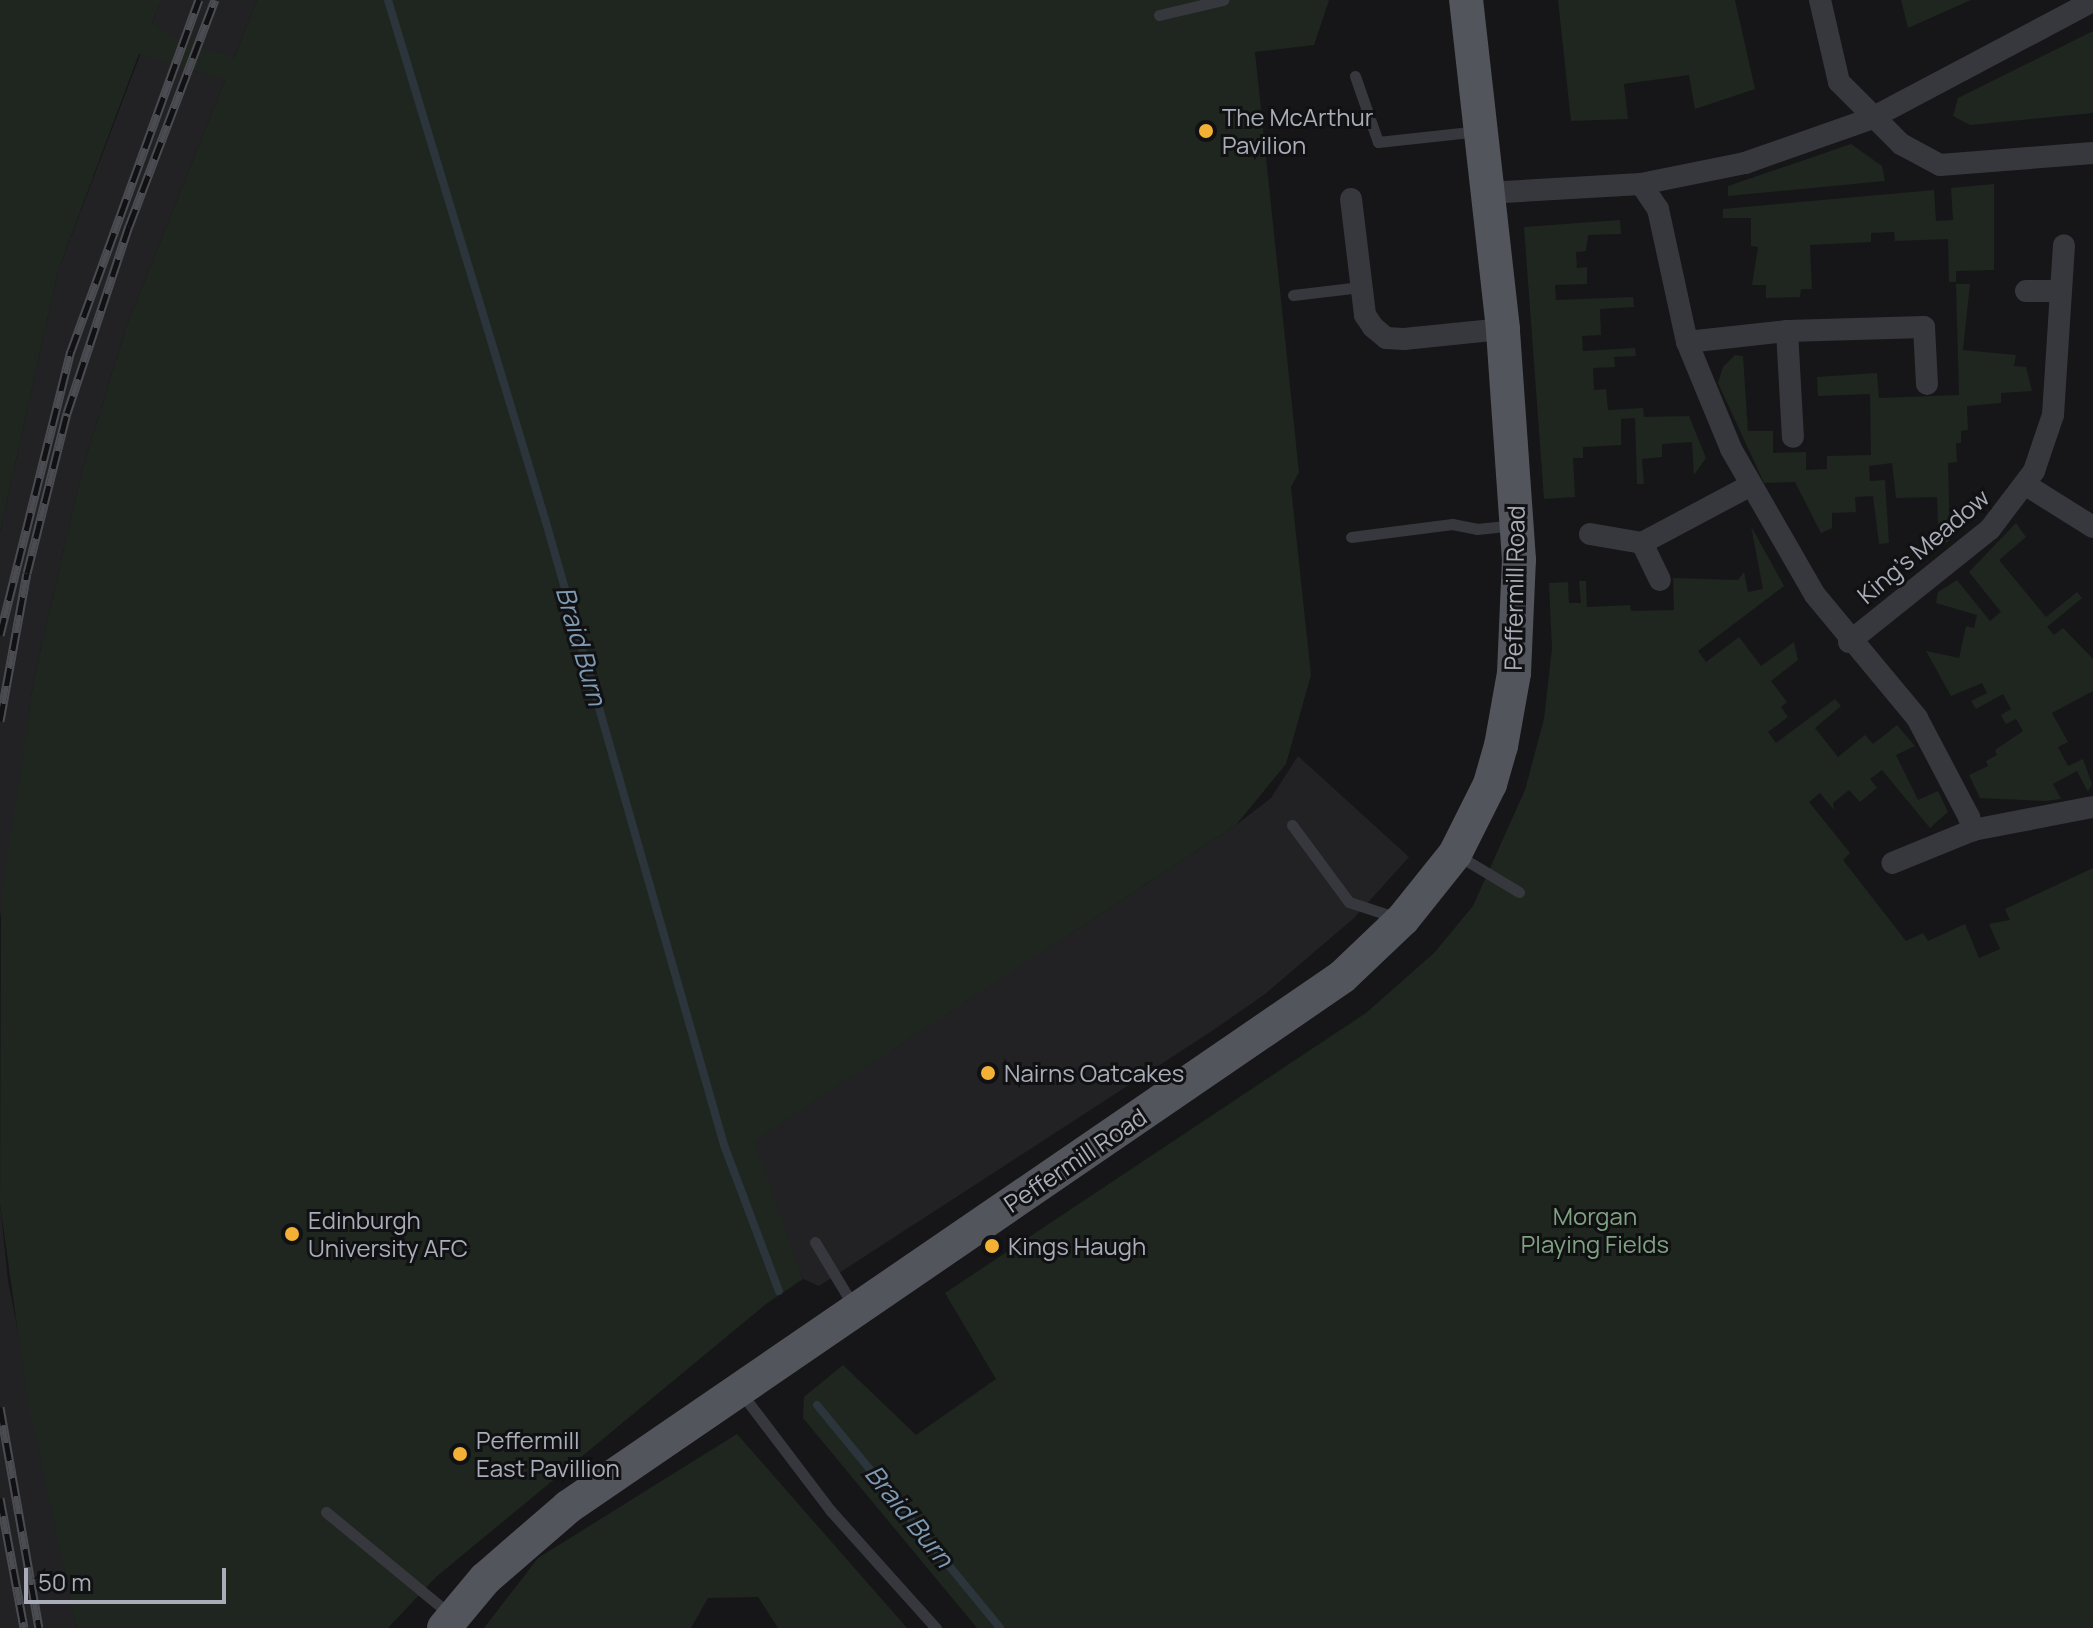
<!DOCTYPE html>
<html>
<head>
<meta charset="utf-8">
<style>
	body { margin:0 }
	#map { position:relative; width:2093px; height:1628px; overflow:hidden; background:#161618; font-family:Manrope,sans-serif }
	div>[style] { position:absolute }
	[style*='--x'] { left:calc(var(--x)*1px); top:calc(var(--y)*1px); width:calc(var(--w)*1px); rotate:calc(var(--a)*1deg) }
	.built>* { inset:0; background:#222225 }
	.green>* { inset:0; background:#1e261f }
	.stream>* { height:8px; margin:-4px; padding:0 4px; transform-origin:4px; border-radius:4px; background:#2c353c }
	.service>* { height:11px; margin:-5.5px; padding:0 5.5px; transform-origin:5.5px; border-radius:5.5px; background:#37383d }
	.minor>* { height:22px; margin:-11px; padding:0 11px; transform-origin:11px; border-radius:11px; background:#37383d }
	.primary>* { height:34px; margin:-17px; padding:0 17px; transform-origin:17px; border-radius:17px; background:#53555c }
	.rail>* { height:9px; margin-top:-4.5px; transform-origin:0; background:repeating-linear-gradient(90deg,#111113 0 18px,#4a4c52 0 36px); box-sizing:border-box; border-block:2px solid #4a4c52 }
	.dots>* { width:22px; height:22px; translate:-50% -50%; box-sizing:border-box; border:4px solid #111113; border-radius:50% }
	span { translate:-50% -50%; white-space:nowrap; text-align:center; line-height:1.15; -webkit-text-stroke:6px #111113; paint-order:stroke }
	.poi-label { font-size:24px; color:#a8adb8 }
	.left { translate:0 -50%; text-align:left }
	.street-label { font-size:24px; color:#a8adb8 }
	.park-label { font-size:24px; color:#7fa381 }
	.water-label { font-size:26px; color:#7f9bb3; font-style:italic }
	.scale { position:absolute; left:24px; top:1568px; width:202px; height:36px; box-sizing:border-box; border:4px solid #a8adb8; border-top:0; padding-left:10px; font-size:24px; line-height:28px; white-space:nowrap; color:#a8adb8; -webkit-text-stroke:6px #111113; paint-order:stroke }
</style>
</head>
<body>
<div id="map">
	<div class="built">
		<div style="clip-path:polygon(161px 0,257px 0,127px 325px,83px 467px,34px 678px,0 918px,0 532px,58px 271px)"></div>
		<div style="clip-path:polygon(1298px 756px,1409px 857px,1354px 918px,1265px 994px,1212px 1031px,819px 1286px,803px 1279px,753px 1141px,1236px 825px,1271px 798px)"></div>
		<div style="clip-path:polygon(0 1204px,8px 1281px,77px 1628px,0 1628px)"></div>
	</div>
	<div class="green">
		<div style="clip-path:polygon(0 0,161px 0,152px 23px,175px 38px,234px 58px,257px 0,1329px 0,1314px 45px,1255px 52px,1299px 472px,1291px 487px,1311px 675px,1286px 764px,1236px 825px,754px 1141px,803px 1279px,766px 1304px,436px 1577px,388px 1628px,77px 1628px,27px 1397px,0 1204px,1px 902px,34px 678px,83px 467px,127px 325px,225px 80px,139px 54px,58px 271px,0 532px)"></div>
		<div style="clip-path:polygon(1558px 0,1735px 0,1755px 89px,1695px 109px,1689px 75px,1624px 84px,1628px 119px,1571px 121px)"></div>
		<div style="clip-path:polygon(1901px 0,1971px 0,1908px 28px)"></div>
		<div style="clip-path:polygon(2093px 31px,2093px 113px,1970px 125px,1953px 116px,1958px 98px)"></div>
		<div style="clip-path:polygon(1851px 144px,1882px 166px,1885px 181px,1728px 196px,1728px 186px)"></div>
		<div style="clip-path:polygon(1994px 184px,1994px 270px,1956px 271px,1956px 282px,1949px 282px,1948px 239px,1895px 241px,1894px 232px,1871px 233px,1871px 242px,1810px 245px,1812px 289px,1801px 289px,1800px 297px,1766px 298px,1766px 285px,1752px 285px,1758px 247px,1751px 246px,1751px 218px,1723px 218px,1723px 209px,1934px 190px,1936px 221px,1953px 220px,1951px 188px)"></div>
		<div style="clip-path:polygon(1620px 220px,1621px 234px,1588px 235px,1586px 251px,1576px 252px,1577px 268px,1587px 267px,1587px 284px,1555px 285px,1556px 300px,1633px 297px,1634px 307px,1600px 309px,1601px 335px,1582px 336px,1583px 351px,1635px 348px,1636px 356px,1614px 357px,1615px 367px,1593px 368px,1594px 390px,1606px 389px,1608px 410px,1643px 408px,1644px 417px,1689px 416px,1706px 458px,1694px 475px,1692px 442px,1662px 444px,1662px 457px,1642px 459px,1644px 484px,1637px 484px,1635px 418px,1621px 419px,1621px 445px,1583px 447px,1583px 458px,1573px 458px,1575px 497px,1544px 499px,1524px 227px)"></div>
		<div style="clip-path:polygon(1956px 284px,1970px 284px,1963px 350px,2016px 355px,2014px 366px,2026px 367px,2032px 391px,2001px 393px,2001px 403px,1967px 406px,1968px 430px,1961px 431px,1961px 443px,1956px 443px,1957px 462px,1948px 463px,1950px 540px,1939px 548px,1937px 497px,1896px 498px,1892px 463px,1869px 466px,1870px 481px,1885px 480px,1889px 543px,1879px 544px,1873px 496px,1855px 497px,1856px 512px,1832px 513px,1832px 528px,1821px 533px,1795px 482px,1764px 483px,1718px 383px,1723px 367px,1735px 355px,1743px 356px,1748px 431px,1773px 431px,1773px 453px,1806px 452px,1806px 470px,1827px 469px,1827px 456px,1871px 455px,1870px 394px,1818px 396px,1817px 377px,1877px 373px,1879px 398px,1959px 395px)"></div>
		<div style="clip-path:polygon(2016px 523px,2026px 537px,1999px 560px,2046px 617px,2077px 592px,2082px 598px,2047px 627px,2054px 635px,2063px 628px,2093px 659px,2093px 691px,2052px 713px,2068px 742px,2058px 747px,2068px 766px,2083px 759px,2092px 784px,2088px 792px,2077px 771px,2053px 784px,2061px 799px,2045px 801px,1980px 798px,1969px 775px,1988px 766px,1986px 761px,1997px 755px,1995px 750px,2023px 731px,2016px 719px,2006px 724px,2003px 719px,2001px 715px,2011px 709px,2003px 694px,1976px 709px,1971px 701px,1987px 693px,1982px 683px,1951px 696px,1926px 651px,1959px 658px,1966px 626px,1974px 628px,1977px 615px,1936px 603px,1938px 592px,1957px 580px,1990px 621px,2001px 612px,1969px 572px)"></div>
		<div style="clip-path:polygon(1751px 526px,1784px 586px,1698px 651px,1706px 662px,1739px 637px,1761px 666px,1794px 642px,1798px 660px,1771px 681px,1787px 702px,1781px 707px,1788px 717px,1768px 732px,1776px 743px,1835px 699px,1841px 706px,1815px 728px,1838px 757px,1865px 735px,1873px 744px,1897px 725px,1915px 746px,1896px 755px,1918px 800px,1938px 791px,1948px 812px,1930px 828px,1882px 770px,1870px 779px,1877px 788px,1860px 802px,1849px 790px,1833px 803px,1834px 810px,1820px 793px,1809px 802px,1850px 853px,1843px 860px,1906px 941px,1923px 933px,1928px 941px,1965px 924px,1979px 958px,2000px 949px,1989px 924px,2010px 920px,2005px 909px,2093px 868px,2093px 1628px,977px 1628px,803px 1418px,804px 1397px,843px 1365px,916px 1435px,996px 1379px,945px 1293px,1366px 1013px,1434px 953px,1473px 906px,1525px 790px,1544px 719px,1552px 648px,1549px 583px,1568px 582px,1569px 603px,1581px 603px,1579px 581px,1586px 581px,1587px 607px,1630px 605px,1631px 611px,1674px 610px,1673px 578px,1738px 580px,1744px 572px,1748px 592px,1763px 589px)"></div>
		<div style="clip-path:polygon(737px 1434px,907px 1628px,778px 1628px,758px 1597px,708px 1598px,691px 1628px,484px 1628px,538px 1558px)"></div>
	</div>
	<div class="stream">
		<div style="--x:388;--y:0;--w:542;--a:73.17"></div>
		<div style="--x:545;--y:519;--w:651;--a:74.04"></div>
		<div style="--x:724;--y:1145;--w:156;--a:69.4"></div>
		<div style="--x:817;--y:1405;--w:288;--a:50.6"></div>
	</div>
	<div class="service">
		<div style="--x:1159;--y:15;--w:66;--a:-13.2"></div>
		<div style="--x:1355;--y:76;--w:70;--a:70.8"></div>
		<div style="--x:1378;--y:142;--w:102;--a:-6.2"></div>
		<div style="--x:1293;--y:295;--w:68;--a:-6.7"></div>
		<div style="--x:1351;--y:537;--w:102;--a:-7.3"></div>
		<div style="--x:1452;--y:524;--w:25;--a:11"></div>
		<div style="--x:1477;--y:529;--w:36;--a:-6"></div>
		<div style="--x:1292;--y:825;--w:96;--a:53.5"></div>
		<div style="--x:1349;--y:902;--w:52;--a:18.1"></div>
		<div style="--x:1459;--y:856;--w:70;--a:31"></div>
		<div style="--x:815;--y:1242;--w:76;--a:59"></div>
		<div style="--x:742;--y:1394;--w:146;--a:52.8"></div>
		<div style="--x:830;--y:1510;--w:159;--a:48.1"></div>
		<div style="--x:326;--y:1512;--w:163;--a:39.5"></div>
	</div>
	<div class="minor">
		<div style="--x:1820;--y:0;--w:84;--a:77"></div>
		<div style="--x:1839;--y:82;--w:88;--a:45"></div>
		<div style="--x:1901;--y:144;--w:44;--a:28.3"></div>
		<div style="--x:1940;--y:165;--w:153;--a:-4.5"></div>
		<div style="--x:1641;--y:184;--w:30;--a:56"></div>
		<div style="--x:1658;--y:209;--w:136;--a:77.7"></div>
		<div style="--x:1687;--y:342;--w:116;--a:67.6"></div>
		<div style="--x:1731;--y:449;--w:168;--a:60.1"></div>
		<div style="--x:1815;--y:595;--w:160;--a:50.3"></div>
		<div style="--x:1917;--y:718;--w:112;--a:62.3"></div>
		<div style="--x:1969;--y:817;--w:14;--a:73"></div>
		<div style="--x:1973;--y:830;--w:87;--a:157.8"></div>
		<div style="--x:1486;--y:193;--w:155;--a:-3.3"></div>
		<div style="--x:1641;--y:184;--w:106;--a:-11.4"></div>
		<div style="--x:1745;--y:163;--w:133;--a:-19.4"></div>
		<div style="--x:1870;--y:119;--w:252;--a:-27.9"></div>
		<div style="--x:1351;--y:199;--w:117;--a:83.1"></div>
		<div style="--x:1365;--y:315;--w:14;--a:56"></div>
		<div style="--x:1373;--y:327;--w:17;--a:40"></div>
		<div style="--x:1386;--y:338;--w:18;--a:3"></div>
		<div style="--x:1404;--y:339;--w:100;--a:-5.8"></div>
		<div style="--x:2026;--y:291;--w:35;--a:0"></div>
		<div style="--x:1787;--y:331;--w:106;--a:86.8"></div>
		<div style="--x:1687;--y:342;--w:101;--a:-6.3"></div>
		<div style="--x:1787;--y:331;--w:137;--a:-1.7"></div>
		<div style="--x:1924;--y:327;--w:57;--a:87"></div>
		<div style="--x:2026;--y:485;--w:79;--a:32.1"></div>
		<div style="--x:1590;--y:534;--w:53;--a:9.8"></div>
		<div style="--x:1642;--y:543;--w:123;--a:-28"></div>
		<div style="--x:1642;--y:543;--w:41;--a:64.1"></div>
		<div style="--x:1849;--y:642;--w:181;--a:-38.7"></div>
		<div style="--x:1990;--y:529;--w:73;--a:-52.8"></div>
		<div style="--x:2034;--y:471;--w:59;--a:-71.3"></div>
		<div style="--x:2053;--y:415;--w:170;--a:-86.3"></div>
		<div style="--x:1973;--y:830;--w:122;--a:-10.9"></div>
	</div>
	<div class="primary">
		<div style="--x:444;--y:1628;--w:64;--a:-50.1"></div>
		<div style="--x:485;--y:1579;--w:110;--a:-40.9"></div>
		<div style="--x:568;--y:1507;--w:938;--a:-34.4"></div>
		<div style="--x:1342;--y:977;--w:84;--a:-43.6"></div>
		<div style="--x:1403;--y:919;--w:83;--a:-51.3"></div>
		<div style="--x:1455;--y:854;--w:78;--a:-63.4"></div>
		<div style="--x:1490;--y:784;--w:40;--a:-74"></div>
		<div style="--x:1501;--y:746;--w:74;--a:-79.9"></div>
		<div style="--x:1514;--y:673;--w:113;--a:-87.5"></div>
		<div style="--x:1519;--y:560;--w:232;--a:-94"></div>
		<div style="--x:1503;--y:329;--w:331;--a:-96.4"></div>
	</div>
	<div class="rail">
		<div style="--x:0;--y:635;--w:293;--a:-76"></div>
		<div style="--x:71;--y:351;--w:374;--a:-70"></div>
		<div style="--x:0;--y:721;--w:150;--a:-79.7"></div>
		<div style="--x:27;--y:573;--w:165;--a:-76"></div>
		<div style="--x:67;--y:413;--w:197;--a:-71.7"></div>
		<div style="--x:129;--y:226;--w:242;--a:-69.2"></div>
		<div style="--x:0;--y:1407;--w:224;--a:80"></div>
		<div style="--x:0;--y:1498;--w:132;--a:79.5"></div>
	</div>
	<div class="dots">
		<div style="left:1206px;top:131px;background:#f2b134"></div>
		<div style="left:988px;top:1073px;background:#f2b134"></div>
		<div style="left:292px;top:1234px;background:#f2b134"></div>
		<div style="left:992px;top:1246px;background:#f2b134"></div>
		<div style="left:460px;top:1454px;background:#f2b134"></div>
	</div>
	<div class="poi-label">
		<span class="left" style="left:1222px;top:131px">The McArthur<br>Pavilion</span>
		<span class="left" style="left:1004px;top:1073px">Nairns Oatcakes</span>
		<span class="left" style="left:308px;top:1234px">Edinburgh<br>University AFC</span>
		<span class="left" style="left:1008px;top:1246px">Kings Haugh</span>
		<span class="left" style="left:476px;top:1454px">Peffermill<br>East Pavillion</span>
	</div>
	<div class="street-label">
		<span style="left:1923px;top:546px;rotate:-40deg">King's Meadow</span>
		<span style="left:1514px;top:588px;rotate:-89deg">Peffermill Road</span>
		<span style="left:1075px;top:1160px;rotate:-34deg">Peffermill Road</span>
	</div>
	<div class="park-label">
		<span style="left:1595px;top:1230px">Morgan<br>Playing Fields</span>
	</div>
	<div class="water-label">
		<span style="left:581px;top:646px;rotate:74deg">Braid Burn</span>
		<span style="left:909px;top:1516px;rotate:51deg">Braid Burn</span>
	</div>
	<div class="scale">50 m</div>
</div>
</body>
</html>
